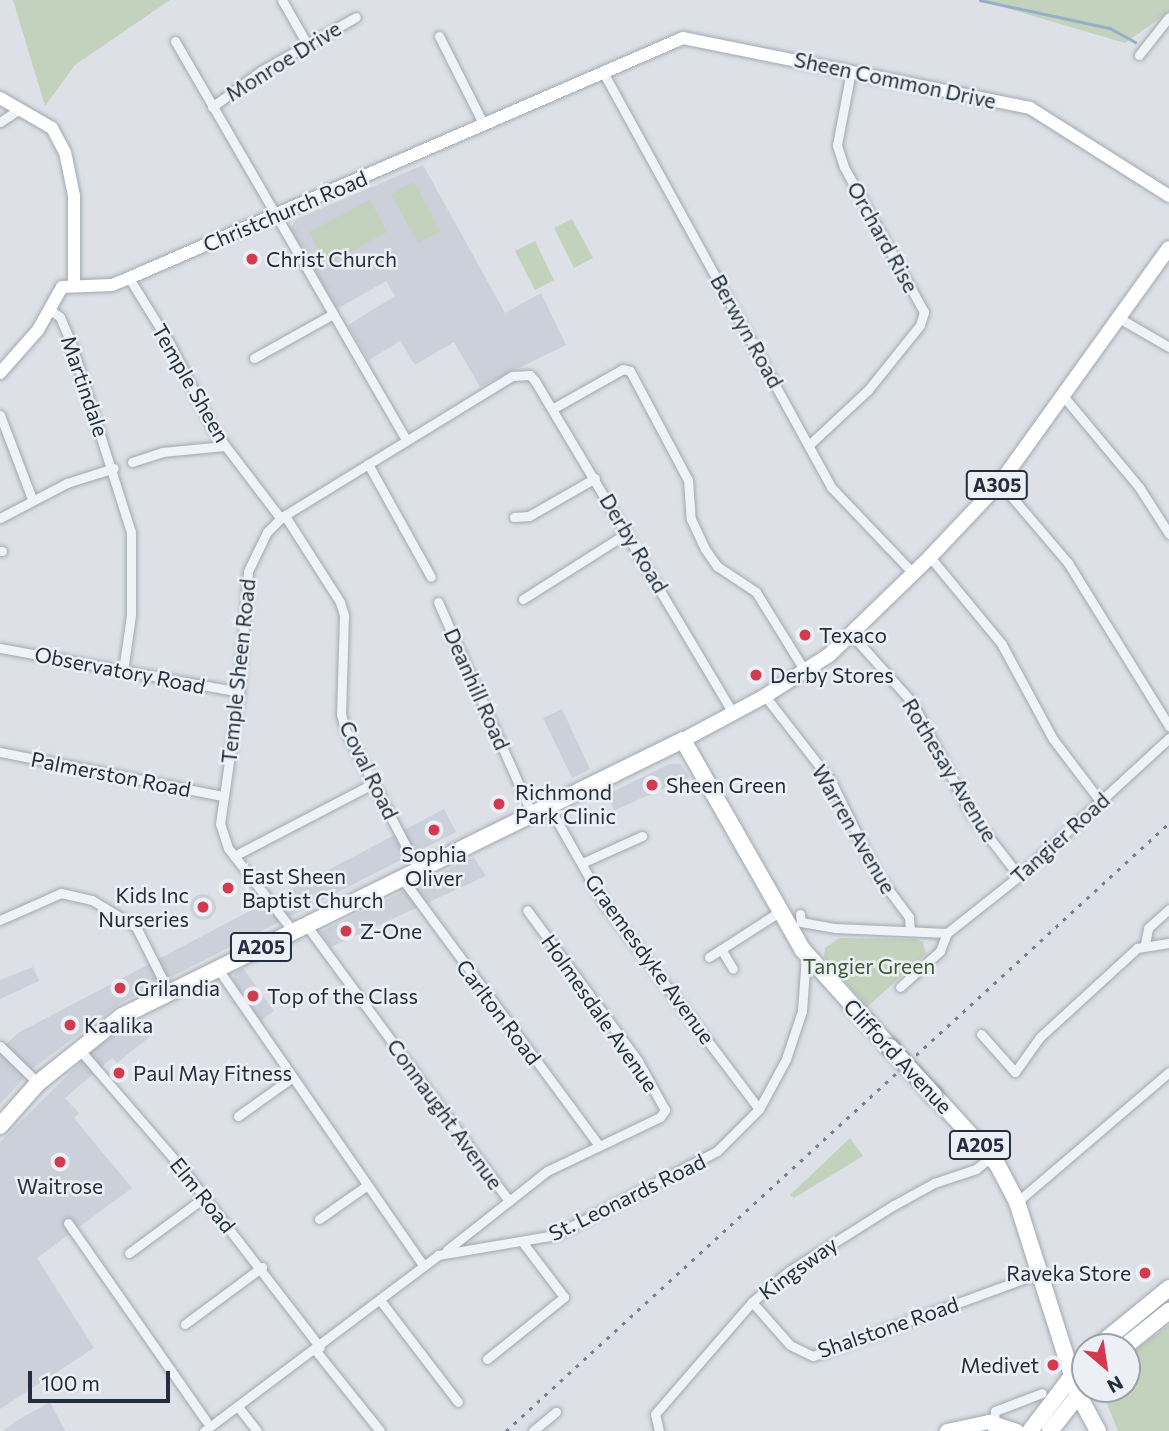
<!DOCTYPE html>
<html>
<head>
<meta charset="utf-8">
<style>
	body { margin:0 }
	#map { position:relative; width:1169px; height:1431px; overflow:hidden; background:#dde1e7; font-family:Commissioner,sans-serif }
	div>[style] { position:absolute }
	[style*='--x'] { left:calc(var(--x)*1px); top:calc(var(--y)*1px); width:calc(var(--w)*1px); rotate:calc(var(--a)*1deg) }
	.built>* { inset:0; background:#cbd0da }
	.round { border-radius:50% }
	.green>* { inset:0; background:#c2d2bd }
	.stream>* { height:2.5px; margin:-1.25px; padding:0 1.25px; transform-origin:1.25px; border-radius:1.25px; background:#95aeca }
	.roads { filter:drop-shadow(0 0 2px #a2a8b1) drop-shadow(0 0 2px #a2a8b1) }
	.street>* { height:9px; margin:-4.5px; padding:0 4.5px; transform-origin:4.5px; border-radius:4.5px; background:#eff2f6 }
	.secondary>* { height:12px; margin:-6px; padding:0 6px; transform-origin:6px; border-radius:6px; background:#fff }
	.primary>* { height:14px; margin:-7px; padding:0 7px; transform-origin:7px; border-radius:7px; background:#fff }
	.highway>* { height:16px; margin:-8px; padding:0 8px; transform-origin:8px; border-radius:8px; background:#fff }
	.rail>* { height:2.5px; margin-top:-1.25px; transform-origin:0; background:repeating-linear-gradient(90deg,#758092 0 3.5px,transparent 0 10.5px) }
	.bridges { filter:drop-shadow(0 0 2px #838e9f) drop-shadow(0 0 2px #838e9f) }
	.highway-bridge>* { height:16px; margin:-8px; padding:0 8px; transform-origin:8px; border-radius:8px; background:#fff }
	.dots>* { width:19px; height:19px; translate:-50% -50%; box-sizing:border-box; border:4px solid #ecf0f5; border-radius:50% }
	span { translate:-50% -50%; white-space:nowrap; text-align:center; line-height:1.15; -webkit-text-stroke:5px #ecf0f5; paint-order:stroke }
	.shield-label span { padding:2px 5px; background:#ecf0f5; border:2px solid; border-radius:5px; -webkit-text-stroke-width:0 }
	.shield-label { font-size:19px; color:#252e3f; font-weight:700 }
	.street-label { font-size:21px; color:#252e3f }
	.poi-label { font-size:21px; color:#252e3f }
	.left { translate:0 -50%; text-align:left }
	.right { translate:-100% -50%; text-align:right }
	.park-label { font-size:21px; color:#395b32 }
	.north { position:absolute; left:1071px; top:1333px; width:70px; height:70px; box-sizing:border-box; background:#ecf0f5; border:2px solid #9ca2ac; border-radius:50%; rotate:151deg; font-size:19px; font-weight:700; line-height:28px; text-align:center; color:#252e3f }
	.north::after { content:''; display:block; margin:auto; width:24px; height:32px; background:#d43a4f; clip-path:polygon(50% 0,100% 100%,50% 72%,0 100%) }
	.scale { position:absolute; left:28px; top:1371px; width:142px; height:32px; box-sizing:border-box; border:4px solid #252e3f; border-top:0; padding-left:9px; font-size:21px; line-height:24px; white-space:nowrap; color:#252e3f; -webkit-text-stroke:5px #ecf0f5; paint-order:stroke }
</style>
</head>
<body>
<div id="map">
	<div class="built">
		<div style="clip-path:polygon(423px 165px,505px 313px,541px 293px,566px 345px,480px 387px,454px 342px,415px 365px,400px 341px,369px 360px,348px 325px,395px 296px,386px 281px,337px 309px,291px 229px,295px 220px)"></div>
		<div style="clip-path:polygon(562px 709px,590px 769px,572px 778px,543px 718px)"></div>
		<div style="clip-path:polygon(669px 764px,680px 764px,690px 777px,615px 810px,606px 795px)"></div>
		<div style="clip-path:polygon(444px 809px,456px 832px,122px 1002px,32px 1069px,0 1104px,0 1050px,18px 1033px)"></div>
		<div style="clip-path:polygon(474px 857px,486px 876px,331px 947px,320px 932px)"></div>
		<div class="round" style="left:190px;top:894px;width:26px;height:26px"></div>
		<div style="clip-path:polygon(33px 967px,39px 981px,0 999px,0 980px)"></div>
		<div style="clip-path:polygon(243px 968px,274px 1011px,261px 1021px,233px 980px,234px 973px)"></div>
		<div style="clip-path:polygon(139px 1015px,153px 1034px,117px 1063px,112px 1058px,65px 1098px,79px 1113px,74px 1118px,132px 1188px,37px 1258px,94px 1348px,0 1409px,0 1142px,91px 1052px)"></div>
		<div style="clip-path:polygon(50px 1402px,65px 1431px,3px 1431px,18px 1420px)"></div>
	</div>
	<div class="green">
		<div style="clip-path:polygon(13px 0,170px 0,75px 65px,45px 106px)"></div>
		<div style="clip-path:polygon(979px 0,1169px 0,1169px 12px,1125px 43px)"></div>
		<div style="clip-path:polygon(414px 182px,440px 231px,418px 243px,391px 194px)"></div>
		<div style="clip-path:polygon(370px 200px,387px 232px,326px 265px,309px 232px)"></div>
		<div style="clip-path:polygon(572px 219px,593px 258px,574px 268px,554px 228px)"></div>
		<div style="clip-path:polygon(535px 241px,554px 280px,535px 290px,515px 251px)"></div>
		<div style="clip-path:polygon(839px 938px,914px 939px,923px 942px,926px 954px,867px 1007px,824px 957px,825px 948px)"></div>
		<div style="clip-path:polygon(850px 1138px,863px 1156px,794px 1198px,790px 1195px)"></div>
		<div style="clip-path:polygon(1169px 1325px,1169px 1431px,1118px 1431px,1101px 1389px,1127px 1389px,1127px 1356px)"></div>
	</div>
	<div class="stream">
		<div style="--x:980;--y:0;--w:133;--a:12.2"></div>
		<div style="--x:1110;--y:28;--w:29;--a:29"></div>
	</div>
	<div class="roads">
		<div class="street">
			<div style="--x:282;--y:0;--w:51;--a:60.4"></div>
			<div style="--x:439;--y:36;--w:97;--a:63.2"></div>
			<div style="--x:175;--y:41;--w:460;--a:59.9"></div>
			<div style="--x:1139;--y:55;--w:48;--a:-51.7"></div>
			<div style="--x:603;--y:72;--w:474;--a:61.2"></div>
			<div style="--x:831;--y:487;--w:119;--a:46.4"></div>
			<div style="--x:212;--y:107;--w:61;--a:-36.3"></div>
			<div style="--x:261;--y:71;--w:109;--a:-29.6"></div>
			<div style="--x:0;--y:122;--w:22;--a:-34"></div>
			<div style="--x:129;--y:278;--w:78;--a:58.2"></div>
			<div style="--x:170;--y:344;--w:97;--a:63.2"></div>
			<div style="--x:214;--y:431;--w:106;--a:52.7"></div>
			<div style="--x:278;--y:515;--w:10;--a:24"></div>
			<div style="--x:287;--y:519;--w:98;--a:57.4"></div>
			<div style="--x:340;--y:602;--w:14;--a:73"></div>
			<div style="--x:344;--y:615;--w:99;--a:91.7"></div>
			<div style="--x:341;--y:714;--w:16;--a:75"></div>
			<div style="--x:345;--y:729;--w:158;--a:62.5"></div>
			<div style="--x:50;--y:310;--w:12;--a:35"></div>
			<div style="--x:60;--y:317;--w:25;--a:67"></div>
			<div style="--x:70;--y:340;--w:201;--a:72.4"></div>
			<div style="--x:131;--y:532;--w:83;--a:90"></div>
			<div style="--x:131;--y:615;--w:57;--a:98.1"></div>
			<div style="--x:1119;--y:318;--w:58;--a:30.1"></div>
			<div style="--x:254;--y:358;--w:90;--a:-29.1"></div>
			<div style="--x:1064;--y:397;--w:117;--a:50.2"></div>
			<div style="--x:1139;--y:487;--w:56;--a:57.4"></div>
			<div style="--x:552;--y:409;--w:81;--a:-29.4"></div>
			<div style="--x:623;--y:369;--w:7;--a:16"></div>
			<div style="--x:630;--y:371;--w:123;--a:62"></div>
			<div style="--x:688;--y:480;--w:39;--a:86"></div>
			<div style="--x:691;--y:519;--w:33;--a:65"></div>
			<div style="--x:705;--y:549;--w:21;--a:55"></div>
			<div style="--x:717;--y:566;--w:47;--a:33.7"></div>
			<div style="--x:756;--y:592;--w:93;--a:58.2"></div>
			<div style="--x:0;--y:415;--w:90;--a:69.1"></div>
			<div style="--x:810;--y:444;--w:79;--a:-43"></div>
			<div style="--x:868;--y:390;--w:83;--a:-51.3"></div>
			<div style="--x:920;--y:325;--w:14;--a:-73"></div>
			<div style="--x:924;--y:312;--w:166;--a:-118.9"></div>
			<div style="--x:844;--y:167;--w:23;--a:-108"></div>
			<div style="--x:837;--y:145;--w:75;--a:-79.3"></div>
			<div style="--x:132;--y:462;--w:32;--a:-18"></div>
			<div style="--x:162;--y:452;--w:63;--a:-5.4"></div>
			<div style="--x:368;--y:464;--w:129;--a:60.9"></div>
			<div style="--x:1000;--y:483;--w:105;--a:49.6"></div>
			<div style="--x:1068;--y:563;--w:192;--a:58.2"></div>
			<div style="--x:514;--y:517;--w:15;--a:-4"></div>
			<div style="--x:529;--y:516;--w:76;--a:-29.9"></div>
			<div style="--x:0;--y:518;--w:76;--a:-27.6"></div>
			<div style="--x:67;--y:483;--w:49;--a:-17.7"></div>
			<div style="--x:0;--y:551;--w:2;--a:0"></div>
			<div style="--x:930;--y:557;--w:112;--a:50.5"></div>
			<div style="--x:1001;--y:643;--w:109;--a:61.6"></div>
			<div style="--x:1053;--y:739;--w:78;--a:52.8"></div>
			<div style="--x:523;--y:599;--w:123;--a:-32.4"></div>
			<div style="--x:438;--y:602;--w:232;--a:66.1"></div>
			<div style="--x:852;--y:635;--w:90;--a:48.2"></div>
			<div style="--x:912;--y:702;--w:127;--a:62.2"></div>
			<div style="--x:971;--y:814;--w:78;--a:52.3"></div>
			<div style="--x:0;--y:648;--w:243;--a:10.4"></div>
			<div style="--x:765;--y:696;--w:108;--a:52.2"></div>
			<div style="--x:831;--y:781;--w:102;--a:63.9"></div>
			<div style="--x:876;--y:873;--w:55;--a:53.1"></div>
			<div style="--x:909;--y:917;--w:13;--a:86"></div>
			<div style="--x:0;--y:752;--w:226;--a:11.2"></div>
			<div style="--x:548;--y:805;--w:112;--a:60.4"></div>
			<div style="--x:603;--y:902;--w:259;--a:53"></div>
			<div style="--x:234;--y:856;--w:158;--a:-27.5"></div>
			<div style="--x:582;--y:863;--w:66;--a:-24.2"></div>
			<div style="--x:401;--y:877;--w:334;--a:53.6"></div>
			<div style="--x:800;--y:914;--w:8;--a:83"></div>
			<div style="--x:801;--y:922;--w:35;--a:10"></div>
			<div style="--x:835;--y:928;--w:112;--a:2.6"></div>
			<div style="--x:0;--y:920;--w:67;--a:-23.9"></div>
			<div style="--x:61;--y:893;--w:32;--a:13"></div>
			<div style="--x:92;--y:900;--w:52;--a:31.5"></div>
			<div style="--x:136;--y:927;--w:73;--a:63.1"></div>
			<div style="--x:307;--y:926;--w:341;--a:53.7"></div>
			<div style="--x:293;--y:931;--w:105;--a:-128.1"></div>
			<div style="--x:228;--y:848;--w:25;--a:-108"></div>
			<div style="--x:220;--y:824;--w:133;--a:-81.8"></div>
			<div style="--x:239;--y:692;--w:121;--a:-85.7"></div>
			<div style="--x:248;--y:571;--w:43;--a:-64"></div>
			<div style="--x:267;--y:532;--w:21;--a:-45"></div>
			<div style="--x:282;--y:517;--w:270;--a:-31.5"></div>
			<div style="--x:512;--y:376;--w:18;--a:-3"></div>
			<div style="--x:530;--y:375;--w:8;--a:50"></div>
			<div style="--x:535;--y:381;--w:387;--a:59.2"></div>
			<div style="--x:1145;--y:944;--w:16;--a:-79"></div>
			<div style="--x:1148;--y:928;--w:28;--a:-42"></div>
			<div style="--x:721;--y:949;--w:23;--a:59"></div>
			<div style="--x:709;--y:957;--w:83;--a:-32.7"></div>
			<div style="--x:218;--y:969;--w:361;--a:55.3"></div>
			<div style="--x:900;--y:987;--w:54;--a:-42"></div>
			<div style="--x:940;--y:951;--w:19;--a:-69"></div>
			<div style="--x:947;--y:933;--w:92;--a:-38.4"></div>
			<div style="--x:1019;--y:876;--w:204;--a:-42.6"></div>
			<div style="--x:981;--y:1034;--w:51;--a:48.2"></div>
			<div style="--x:1015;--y:1072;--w:43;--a:-54.5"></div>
			<div style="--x:1040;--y:1037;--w:132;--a:-42.5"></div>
			<div style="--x:1137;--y:948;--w:32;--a:-9"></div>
			<div style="--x:0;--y:1046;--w:53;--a:44.2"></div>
			<div style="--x:79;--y:1049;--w:162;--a:49.2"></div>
			<div style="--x:185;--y:1172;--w:221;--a:52.4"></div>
			<div style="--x:238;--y:1116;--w:64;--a:-35.4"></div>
			<div style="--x:1017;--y:1202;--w:200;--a:-40.5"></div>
			<div style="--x:319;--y:1219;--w:57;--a:-35.1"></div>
			<div style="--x:68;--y:1223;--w:241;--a:55.1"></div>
			<div style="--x:447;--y:1250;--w:127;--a:-38.3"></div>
			<div style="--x:547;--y:1171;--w:125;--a:-25.5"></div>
			<div style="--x:660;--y:1117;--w:9;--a:-54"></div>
			<div style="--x:665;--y:1110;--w:56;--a:-118.9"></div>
			<div style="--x:638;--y:1061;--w:187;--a:-126.3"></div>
			<div style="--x:129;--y:1253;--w:94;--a:-36.4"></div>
			<div style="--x:380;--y:1300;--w:128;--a:52.6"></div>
			<div style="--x:752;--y:1302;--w:57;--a:48.5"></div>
			<div style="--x:790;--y:1345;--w:25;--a:26"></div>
			<div style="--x:813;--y:1356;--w:244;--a:-20.1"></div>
			<div style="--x:185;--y:1324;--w:96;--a:-36.5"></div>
			<div style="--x:316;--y:1351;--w:102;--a:51.3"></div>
			<div style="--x:487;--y:1359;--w:99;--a:-38.8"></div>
			<div style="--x:564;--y:1297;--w:68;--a:-127.2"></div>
			<div style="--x:239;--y:1408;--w:29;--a:52"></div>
			<div style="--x:204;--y:1431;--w:293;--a:-36.9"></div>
			<div style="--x:438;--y:1255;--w:119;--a:-9.7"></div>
			<div style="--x:555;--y:1235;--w:182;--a:-27.4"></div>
			<div style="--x:717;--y:1151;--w:59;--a:-45"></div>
			<div style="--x:759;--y:1109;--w:57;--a:-61.6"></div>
			<div style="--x:786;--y:1059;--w:51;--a:-71.6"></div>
			<div style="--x:802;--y:1011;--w:56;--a:-85.9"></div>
			<div style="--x:533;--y:1431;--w:30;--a:-40"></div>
			<div style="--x:659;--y:1431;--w:17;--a:-103"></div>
			<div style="--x:655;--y:1414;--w:148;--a:-49.1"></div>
			<div style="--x:752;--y:1302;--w:48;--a:-40"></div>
			<div style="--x:789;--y:1271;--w:124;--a:-32.2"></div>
			<div style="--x:894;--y:1205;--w:46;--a:-28.8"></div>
			<div style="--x:934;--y:1183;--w:44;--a:-18.4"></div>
			<div style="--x:976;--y:1169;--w:19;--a:-39"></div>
			<div style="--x:992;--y:1431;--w:20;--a:-81"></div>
			<div style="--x:995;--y:1411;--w:50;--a:-21"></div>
		</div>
		<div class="secondary">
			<div style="--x:0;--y:98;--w:60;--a:30"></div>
			<div style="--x:52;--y:128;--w:27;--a:62"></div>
			<div style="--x:65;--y:152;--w:45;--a:78.4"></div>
			<div style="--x:74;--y:196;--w:87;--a:90"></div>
			<div style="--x:0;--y:373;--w:57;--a:-48.5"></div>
			<div style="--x:38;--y:330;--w:49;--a:-60.8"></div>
			<div style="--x:62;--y:287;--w:50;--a:-2.3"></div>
			<div style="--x:112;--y:285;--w:18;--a:-22"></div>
			<div style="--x:129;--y:278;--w:604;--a:-23.42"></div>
			<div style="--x:683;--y:38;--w:354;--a:11.4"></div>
			<div style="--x:1030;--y:108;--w:165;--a:32.3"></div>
		</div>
		<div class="primary">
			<div style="--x:683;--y:740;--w:93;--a:-28.2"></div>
			<div style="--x:765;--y:696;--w:76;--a:-32.6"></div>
			<div style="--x:829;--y:655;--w:141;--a:-44.1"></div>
			<div style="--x:930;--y:557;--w:102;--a:-46.6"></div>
			<div style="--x:1000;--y:483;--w:289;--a:-54.3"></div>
			<div style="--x:947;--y:1431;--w:43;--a:-12.1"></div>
			<div style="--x:989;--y:1422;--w:29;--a:18"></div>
		</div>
		<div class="highway">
			<div style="--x:934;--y:1095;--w:93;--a:47.6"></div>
			<div style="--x:997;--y:1164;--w:43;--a:62.2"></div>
			<div style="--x:1017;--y:1202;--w:201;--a:72.4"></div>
			<div style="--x:1078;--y:1394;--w:42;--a:61.6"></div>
			<div style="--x:0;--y:1126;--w:57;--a:-48.5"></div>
			<div style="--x:38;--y:1083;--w:107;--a:-38.6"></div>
			<div style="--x:122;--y:1016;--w:625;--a:-26.2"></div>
			<div style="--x:683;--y:740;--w:242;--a:60.3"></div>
			<div style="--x:803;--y:950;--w:130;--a:48.1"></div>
			<div style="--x:1097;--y:1347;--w:93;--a:-39.3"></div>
			<div style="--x:1124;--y:1347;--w:58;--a:-38.7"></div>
			<div style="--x:1030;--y:1431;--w:91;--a:-52.6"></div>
			<div style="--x:1050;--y:1431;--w:53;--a:-51.8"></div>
		</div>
	</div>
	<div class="rail">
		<div style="--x:506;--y:1431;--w:900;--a:-42.52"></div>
	</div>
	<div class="bridges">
		<div class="highway-bridge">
			<div style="--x:890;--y:1047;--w:65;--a:47.5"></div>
		</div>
	</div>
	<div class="dots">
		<div style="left:252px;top:259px;background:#d43a4f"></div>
		<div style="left:805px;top:635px;background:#d43a4f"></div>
		<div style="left:756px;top:675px;background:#d43a4f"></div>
		<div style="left:652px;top:785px;background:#d43a4f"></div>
		<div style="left:499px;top:804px;background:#d43a4f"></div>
		<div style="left:434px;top:830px;background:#d43a4f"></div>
		<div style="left:228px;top:888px;background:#d43a4f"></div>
		<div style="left:203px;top:907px;background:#d43a4f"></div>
		<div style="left:346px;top:931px;background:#d43a4f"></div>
		<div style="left:120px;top:988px;background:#d43a4f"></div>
		<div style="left:253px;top:996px;background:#d43a4f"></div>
		<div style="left:70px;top:1025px;background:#d43a4f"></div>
		<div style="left:119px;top:1073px;background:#d43a4f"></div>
		<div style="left:60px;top:1162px;background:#d43a4f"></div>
		<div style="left:1145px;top:1273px;background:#d43a4f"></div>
		<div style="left:1053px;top:1365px;background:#d43a4f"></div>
	</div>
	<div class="shield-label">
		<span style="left:997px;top:485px">A305</span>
		<span style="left:261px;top:947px">A205</span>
		<span style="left:980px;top:1145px">A205</span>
	</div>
	<div class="street-label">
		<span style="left:283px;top:61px;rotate:-32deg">Monroe Drive</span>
		<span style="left:895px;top:80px;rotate:12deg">Sheen Common Drive</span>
		<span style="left:285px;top:211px;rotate:-23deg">Christchurch Road</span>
		<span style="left:883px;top:237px;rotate:61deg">Orchard Rise</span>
		<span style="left:747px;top:331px;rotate:61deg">Berwyn Road</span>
		<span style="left:191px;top:383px;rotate:60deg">Temple Sheen</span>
		<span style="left:85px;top:386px;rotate:71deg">Martindale</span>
		<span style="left:634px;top:543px;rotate:59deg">Derby Road</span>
		<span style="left:120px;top:670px;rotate:11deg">Observatory Road</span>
		<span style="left:238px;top:671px;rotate:-84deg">Temple Sheen Road</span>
		<span style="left:477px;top:689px;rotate:66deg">Deanhill Road</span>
		<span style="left:369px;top:770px;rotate:64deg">Coval Road</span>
		<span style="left:950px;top:770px;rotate:59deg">Rothesay Avenue</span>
		<span style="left:111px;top:774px;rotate:11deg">Palmerston Road</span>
		<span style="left:854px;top:829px;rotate:60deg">Warren Avenue</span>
		<span style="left:1060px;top:838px;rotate:-42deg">Tangier Road</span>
		<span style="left:650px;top:959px;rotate:54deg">Graemesdyke Avenue</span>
		<span style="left:499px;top:1012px;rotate:53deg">Carlton Road</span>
		<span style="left:600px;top:1013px;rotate:55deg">Holmesdale Avenue</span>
		<span style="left:898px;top:1056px;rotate:47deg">Clifford Avenue</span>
		<span style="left:445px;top:1114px;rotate:54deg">Connaught Avenue</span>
		<span style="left:203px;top:1195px;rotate:51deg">Elm Road</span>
		<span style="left:627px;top:1197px;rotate:-26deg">St. Leonards Road</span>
		<span style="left:798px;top:1268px;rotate:-36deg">Kingsway</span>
		<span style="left:888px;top:1327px;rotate:-19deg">Shalstone Road</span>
	</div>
	<div class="poi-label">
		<span class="left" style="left:266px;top:259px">Christ Church</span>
		<span class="left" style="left:819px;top:635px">Texaco</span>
		<span class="left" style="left:770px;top:675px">Derby Stores</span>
		<span class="left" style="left:666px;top:785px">Sheen Green</span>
		<span class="left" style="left:515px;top:804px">Richmond<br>Park Clinic</span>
		<span style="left:434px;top:866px">Sophia<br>Oliver</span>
		<span class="left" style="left:242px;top:888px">East Sheen<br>Baptist Church</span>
		<span class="right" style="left:189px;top:907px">Kids Inc<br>Nurseries</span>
		<span class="left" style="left:360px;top:931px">Z-One</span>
		<span class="left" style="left:134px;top:988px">Grilandia</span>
		<span class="left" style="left:267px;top:996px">Top of the Class</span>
		<span class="left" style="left:84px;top:1025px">Kaalika</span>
		<span class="left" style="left:133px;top:1073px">Paul May Fitness</span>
		<span style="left:60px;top:1186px">Waitrose</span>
		<span class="right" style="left:1131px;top:1273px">Raveka Store</span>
		<span class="right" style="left:1039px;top:1365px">Medivet</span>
	</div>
	<div class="park-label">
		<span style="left:869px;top:966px">Tangier Green</span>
	</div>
	<div class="north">N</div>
	<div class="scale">100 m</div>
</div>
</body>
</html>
